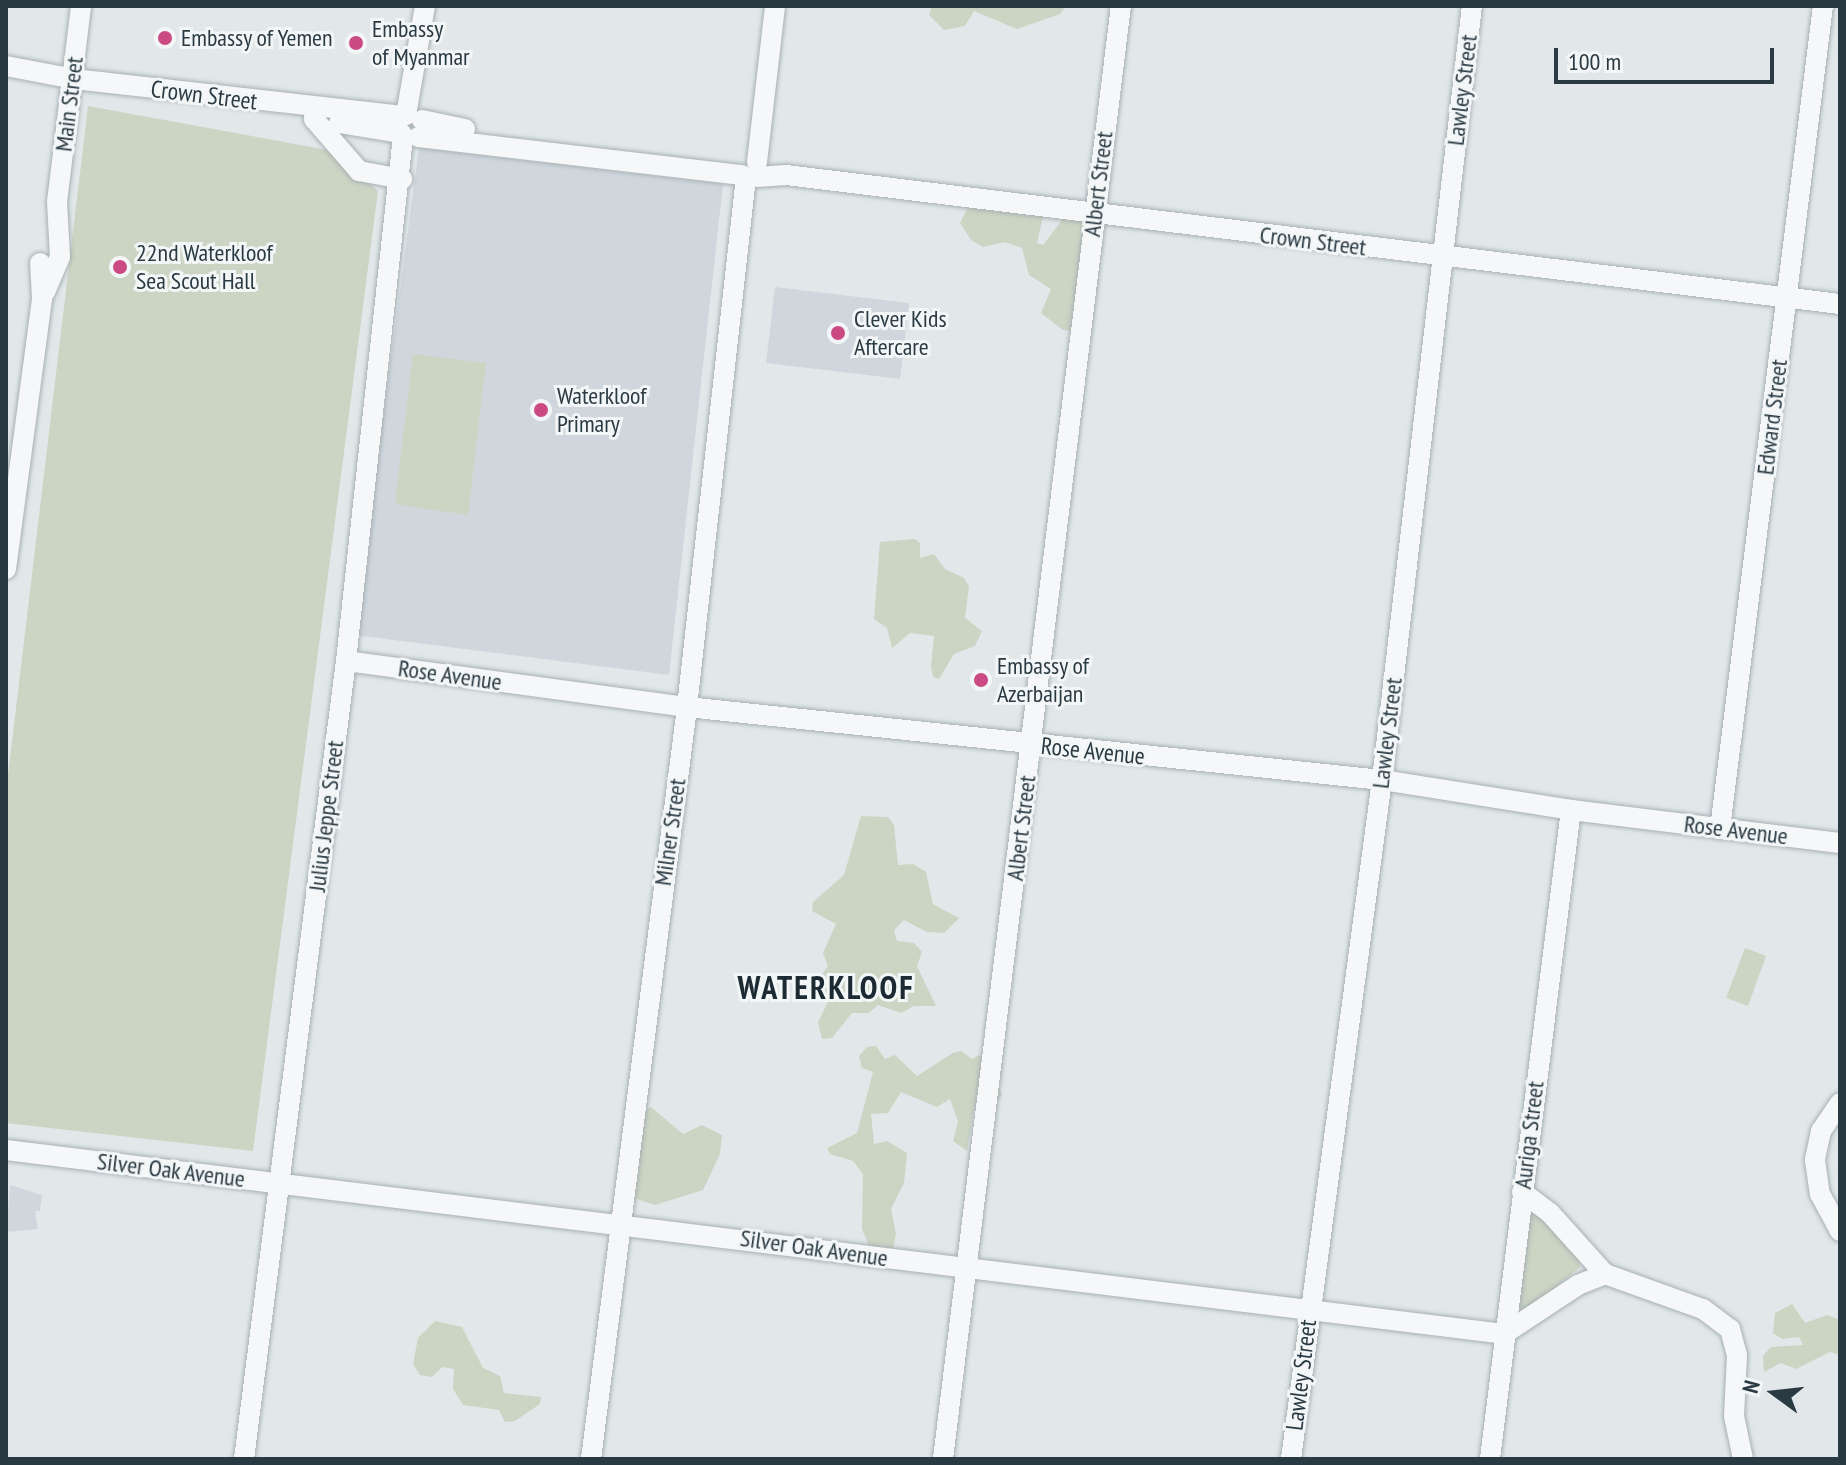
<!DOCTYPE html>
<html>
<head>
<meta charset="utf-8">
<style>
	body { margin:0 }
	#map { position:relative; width:1846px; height:1465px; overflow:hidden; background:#e2e8ea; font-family:"PT Sans Narrow",sans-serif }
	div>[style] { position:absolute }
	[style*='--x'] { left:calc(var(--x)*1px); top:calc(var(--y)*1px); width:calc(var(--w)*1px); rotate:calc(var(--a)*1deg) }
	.built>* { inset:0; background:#d0d7dc }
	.green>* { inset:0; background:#ccd4c3 }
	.roads { filter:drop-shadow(0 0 2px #a7b0b4) drop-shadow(0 0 2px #a7b0b4) }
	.minor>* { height:20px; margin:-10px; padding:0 10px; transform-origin:10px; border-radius:10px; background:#f5f7f8 }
	.dots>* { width:22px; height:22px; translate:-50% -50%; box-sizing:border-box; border:4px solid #f2f6f7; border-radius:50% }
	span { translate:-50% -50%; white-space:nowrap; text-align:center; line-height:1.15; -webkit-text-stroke:6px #f2f6f7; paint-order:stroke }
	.poi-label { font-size:24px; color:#2a3a42 }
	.left { translate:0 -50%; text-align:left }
	.street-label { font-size:24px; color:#2a3a42 }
	.district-label { font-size:32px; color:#1c2a33; font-weight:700; letter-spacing:2px }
	.frame { position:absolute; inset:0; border:8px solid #2a3a42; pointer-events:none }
	.north { position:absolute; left:1734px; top:1353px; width:80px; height:80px; -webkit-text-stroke:6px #f2f6f7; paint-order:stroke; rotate:285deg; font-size:22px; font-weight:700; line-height:32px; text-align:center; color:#2a3a42 }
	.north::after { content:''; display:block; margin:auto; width:28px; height:36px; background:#2a3a42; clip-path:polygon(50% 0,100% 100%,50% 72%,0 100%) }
	.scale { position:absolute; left:1554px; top:48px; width:220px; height:36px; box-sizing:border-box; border:4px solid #2a3a42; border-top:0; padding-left:10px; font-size:24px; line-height:28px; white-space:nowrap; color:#2a3a42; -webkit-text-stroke:6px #f2f6f7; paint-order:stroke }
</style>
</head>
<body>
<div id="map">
	<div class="built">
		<div style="clip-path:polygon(419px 148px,723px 184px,669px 675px,354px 635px)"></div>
		<div style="clip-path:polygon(775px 287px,909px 303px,900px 379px,766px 363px)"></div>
		<div style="clip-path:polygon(10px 1185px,42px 1195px,40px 1211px,35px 1211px,38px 1229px,6px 1232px)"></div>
	</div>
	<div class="green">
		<div style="clip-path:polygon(932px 6px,1066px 6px,1060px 14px,1017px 29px,974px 11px,965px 26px,944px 30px,929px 15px)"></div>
		<div style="clip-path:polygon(88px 106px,333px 151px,378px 191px,253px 1151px,6px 1123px,6px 792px)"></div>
		<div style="clip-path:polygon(971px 201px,1044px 212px,1037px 243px,1043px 245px,1066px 215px,1086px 217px,1093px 316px,1088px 325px,1077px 323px,1071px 331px,1063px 330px,1041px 313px,1051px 289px,1029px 275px,1022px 248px,1005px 242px,983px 247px,971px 240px,960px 223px)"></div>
		<div style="clip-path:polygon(413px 354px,486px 363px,468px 515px,395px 504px)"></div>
		<div style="clip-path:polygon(915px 539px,920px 543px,920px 558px,934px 554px,945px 569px,964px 578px,969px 586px,965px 618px,982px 631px,975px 646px,954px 654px,939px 679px,933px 677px,931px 666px,934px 636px,910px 633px,892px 648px,887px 628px,874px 619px,880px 542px)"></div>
		<div style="clip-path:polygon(861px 816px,888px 817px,894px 825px,898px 865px,913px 864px,926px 872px,933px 904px,959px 918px,944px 933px,927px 932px,904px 920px,894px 930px,897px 941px,914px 943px,922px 952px,917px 966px,936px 1006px,914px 1006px,901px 1013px,878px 1005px,869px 1013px,852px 1013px,832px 1038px,822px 1039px,818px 1022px,830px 998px,822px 991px,819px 978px,828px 966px,823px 953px,836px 924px,812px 911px,813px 902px,844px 875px)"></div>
		<div style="clip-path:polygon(1745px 948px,1766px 956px,1748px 1006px,1726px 998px)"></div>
		<div style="clip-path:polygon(876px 1046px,885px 1059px,895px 1055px,917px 1076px,953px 1053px,961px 1051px,972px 1059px,979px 1055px,985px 1058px,1002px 1095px,991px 1108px,974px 1107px,967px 1151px,953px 1141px,958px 1122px,950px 1099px,937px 1107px,901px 1092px,888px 1113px,871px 1114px,874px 1144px,887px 1141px,907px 1153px,904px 1183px,891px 1209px,896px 1234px,893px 1250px,872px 1253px,862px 1229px,863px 1174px,853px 1161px,830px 1154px,827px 1148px,857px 1133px,873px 1072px,862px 1068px,859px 1056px,867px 1047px)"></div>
		<div style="clip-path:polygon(651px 1107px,683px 1134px,702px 1125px,722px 1135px,720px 1154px,703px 1190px,655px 1205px,628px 1196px,642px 1111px)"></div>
		<div style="clip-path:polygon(1536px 1212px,1580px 1260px,1580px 1267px,1526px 1312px,1518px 1306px,1528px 1214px)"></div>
		<div style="clip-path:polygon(1792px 1304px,1805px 1323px,1827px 1315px,1840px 1320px,1840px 1355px,1830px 1352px,1796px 1369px,1781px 1363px,1764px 1372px,1763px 1356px,1771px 1347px,1803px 1345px,1799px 1337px,1782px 1339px,1773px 1333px,1775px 1313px)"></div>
		<div style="clip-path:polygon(435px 1321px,462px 1327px,483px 1368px,500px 1376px,504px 1393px,541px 1397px,540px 1404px,515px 1421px,505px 1422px,499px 1410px,463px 1405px,453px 1389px,454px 1369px,442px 1367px,432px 1377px,420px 1375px,413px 1364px,418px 1338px)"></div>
	</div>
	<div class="roads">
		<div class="minor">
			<div style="--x:6;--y:66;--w:69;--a:10.8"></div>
			<div style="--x:74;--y:79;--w:331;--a:6.4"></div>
			<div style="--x:315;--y:108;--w:11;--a:95"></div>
			<div style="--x:314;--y:119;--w:69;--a:49.1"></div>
			<div style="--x:359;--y:171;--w:44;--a:10.5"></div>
			<div style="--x:406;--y:115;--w:111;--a:-80.1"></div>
			<div style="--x:422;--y:120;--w:44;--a:11.8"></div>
			<div style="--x:339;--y:123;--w:63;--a:9.2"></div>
			<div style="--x:418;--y:137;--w:327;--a:6.7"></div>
			<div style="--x:757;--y:162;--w:157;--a:-83.4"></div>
			<div style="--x:757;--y:177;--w:29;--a:-4"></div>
			<div style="--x:786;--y:175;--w:1062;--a:6.98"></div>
			<div style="--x:45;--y:292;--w:38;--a:-67"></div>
			<div style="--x:60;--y:257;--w:55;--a:-93.1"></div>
			<div style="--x:57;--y:202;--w:197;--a:-83"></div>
			<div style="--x:6;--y:569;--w:272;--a:-82.4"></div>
			<div style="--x:42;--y:299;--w:36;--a:-93"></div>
			<div style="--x:346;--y:661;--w:344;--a:7.7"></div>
			<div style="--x:687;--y:707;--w:699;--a:6"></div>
			<div style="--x:1382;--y:780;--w:191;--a:9"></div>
			<div style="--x:1571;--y:810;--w:271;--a:7"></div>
			<div style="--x:1720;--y:829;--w:829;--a:-82.87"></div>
			<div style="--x:1840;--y:1103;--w:34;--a:124"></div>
			<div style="--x:1821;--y:1131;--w:30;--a:102"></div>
			<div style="--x:1815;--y:1160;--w:34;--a:82"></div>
			<div style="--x:1820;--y:1194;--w:42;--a:61.6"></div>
			<div style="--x:6;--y:1150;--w:1509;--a:7"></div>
			<div style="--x:1504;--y:1334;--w:89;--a:-33.5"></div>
			<div style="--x:1578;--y:1285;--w:29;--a:-22"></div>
			<div style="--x:1605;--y:1274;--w:104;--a:19.7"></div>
			<div style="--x:1703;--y:1309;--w:34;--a:37"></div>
			<div style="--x:1730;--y:1329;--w:27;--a:75"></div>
			<div style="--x:1737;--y:1355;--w:61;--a:92.8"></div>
			<div style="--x:1734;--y:1416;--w:44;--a:78.2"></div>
			<div style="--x:1522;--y:1192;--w:35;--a:37"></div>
			<div style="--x:1550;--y:1213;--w:82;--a:48"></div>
			<div style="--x:244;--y:1459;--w:804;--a:-82.72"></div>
			<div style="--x:346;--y:661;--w:528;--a:-83.8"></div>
			<div style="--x:591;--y:1459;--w:758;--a:-82.72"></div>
			<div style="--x:687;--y:707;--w:532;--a:-83.64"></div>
			<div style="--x:943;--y:1459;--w:1464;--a:-83.02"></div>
			<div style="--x:1291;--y:1459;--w:685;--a:-82.37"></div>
			<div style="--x:1382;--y:780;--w:779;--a:-83.37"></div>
			<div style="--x:1490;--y:1459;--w:654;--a:-82.89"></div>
		</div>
	</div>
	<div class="dots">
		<div style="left:165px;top:38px;background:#cc4a84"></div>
		<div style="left:356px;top:43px;background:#cc4a84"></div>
		<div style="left:120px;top:267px;background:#cc4a84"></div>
		<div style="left:838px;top:333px;background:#cc4a84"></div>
		<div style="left:541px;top:410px;background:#cc4a84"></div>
		<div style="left:981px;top:680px;background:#cc4a84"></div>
	</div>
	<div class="poi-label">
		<span class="left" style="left:372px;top:43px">Embassy<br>of Myanmar</span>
		<span class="left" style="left:181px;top:38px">Embassy of Yemen</span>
		<span class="left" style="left:136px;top:267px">22nd Waterkloof<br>Sea Scout Hall</span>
		<span class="left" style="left:854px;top:333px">Clever Kids<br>Aftercare</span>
		<span class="left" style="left:557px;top:410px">Waterkloof<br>Primary</span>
		<span class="left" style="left:997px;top:680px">Embassy of<br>Azerbaijan</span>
	</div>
	<div class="street-label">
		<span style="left:1462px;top:90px;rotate:-83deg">Lawley Street</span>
		<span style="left:204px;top:95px;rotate:7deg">Crown Street</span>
		<span style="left:69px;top:104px;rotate:-83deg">Main Street</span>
		<span style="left:1098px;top:184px;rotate:-83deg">Albert Street</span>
		<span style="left:1313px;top:241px;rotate:7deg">Crown Street</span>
		<span style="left:1772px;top:417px;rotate:-83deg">Edward Street</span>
		<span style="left:450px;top:675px;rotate:8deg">Rose Avenue</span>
		<span style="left:1387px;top:733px;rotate:-83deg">Lawley Street</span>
		<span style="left:1093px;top:751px;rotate:6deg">Rose Avenue</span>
		<span style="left:326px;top:816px;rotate:-83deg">Julius Jeppe Street</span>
		<span style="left:1021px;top:828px;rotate:-83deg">Albert Street</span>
		<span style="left:1736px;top:830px;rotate:7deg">Rose Avenue</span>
		<span style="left:670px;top:832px;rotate:-82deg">Milner Street</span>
		<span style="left:1529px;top:1135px;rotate:-83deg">Auriga Street</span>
		<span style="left:171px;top:1170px;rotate:7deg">Silver Oak Avenue</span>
		<span style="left:814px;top:1248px;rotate:8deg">Silver Oak Avenue</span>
		<span style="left:1301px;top:1375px;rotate:-83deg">Lawley Street</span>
	</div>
	<div class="district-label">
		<span style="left:826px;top:987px">WATERKLOOF</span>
	</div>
	<div class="frame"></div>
	<div class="north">N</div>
	<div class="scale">100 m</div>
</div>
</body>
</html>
